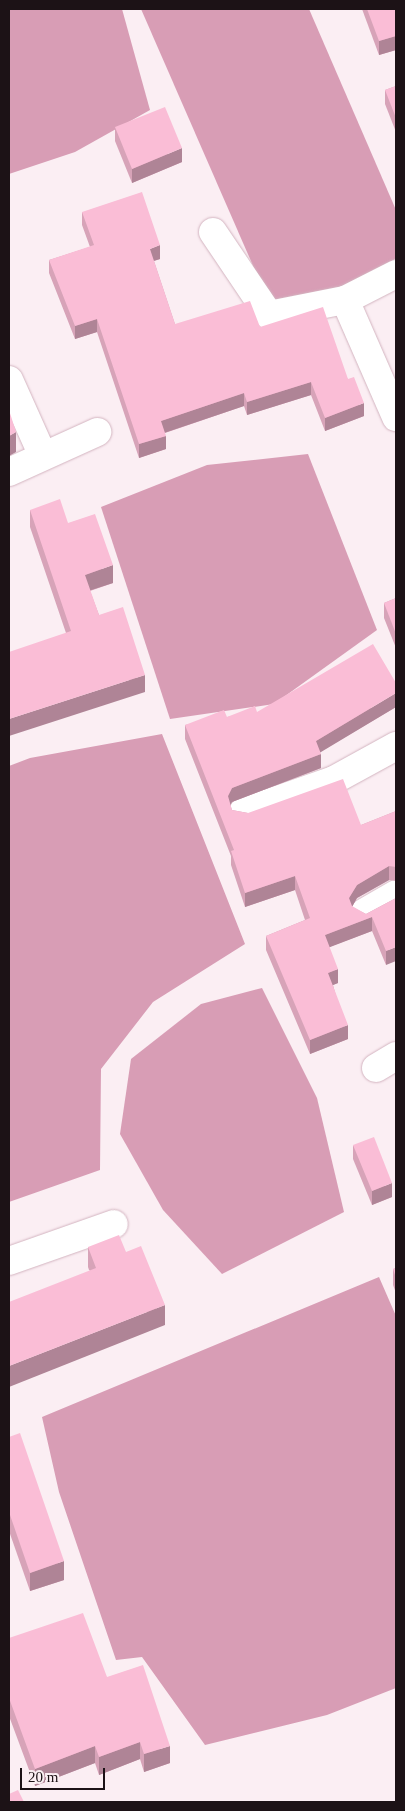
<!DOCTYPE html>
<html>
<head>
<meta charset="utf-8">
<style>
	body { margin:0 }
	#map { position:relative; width:405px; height:1811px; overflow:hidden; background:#fbeef3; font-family:Georgia,serif }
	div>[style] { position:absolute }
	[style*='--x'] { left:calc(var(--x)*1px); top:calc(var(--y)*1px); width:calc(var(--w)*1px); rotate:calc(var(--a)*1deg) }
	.water>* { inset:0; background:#d89db5 }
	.roads { filter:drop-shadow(0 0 1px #d3b4c0) drop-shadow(0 0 1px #d3b4c0) }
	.minor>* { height:28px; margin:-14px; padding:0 14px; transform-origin:14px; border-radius:14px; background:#fff }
	.wall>* { inset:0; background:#d7a3b8 }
	.shaded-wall>* { inset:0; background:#af8496 }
	.building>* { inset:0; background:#fabdd6 }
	span { translate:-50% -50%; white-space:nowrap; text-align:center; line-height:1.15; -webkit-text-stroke:4px #fbeef3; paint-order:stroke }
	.frame { position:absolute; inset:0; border:10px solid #1c1216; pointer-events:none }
	.scale { position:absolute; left:20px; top:1768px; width:85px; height:22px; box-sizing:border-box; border:2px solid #1c1216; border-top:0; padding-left:6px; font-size:15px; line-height:18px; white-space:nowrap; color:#1c1216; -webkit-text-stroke:4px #fbeef3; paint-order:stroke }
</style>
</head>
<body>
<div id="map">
	<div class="water">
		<div style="clip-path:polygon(9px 9px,122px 9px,150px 110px,75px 152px,9px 174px)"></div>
		<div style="clip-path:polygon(141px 9px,309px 9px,396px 210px,396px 258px,356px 288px,271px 307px)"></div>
		<div style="clip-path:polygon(308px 454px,377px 630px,274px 704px,170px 719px,101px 507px,207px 465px)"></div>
		<div style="clip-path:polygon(162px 734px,245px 944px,153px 1002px,101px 1069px,100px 1170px,9px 1202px,9px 766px,30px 758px)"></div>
		<div style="clip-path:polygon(262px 988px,317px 1098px,344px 1212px,222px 1274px,163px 1210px,120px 1134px,131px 1059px,201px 1004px)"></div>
		<div style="clip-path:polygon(379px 1277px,396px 1316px,396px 1688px,327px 1715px,205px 1745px,142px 1657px,116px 1660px,59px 1492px,42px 1417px)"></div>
	</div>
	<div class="roads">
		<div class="minor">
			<div style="--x:213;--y:232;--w:100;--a:56"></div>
			<div style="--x:269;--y:315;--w:77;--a:-11.2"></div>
			<div style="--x:345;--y:300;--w:128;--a:66.4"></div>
			<div style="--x:345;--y:300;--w:57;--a:-27"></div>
			<div style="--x:9;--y:380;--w:83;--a:65.9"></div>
			<div style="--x:9;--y:472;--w:97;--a:-24.4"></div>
			<div style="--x:243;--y:812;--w:96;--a:-19.4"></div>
			<div style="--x:334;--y:780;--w:71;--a:-28.7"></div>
			<div style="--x:365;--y:912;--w:36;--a:-30"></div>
			<div style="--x:376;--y:1068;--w:23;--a:-31"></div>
			<div style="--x:9;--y:1261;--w:111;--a:-19.4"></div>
		</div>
	</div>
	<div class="wall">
		<div style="clip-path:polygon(362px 9px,396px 9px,396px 50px,379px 55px)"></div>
		<div style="clip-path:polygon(396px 86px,396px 132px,385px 104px,385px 90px)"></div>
		<div style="clip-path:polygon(115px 127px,182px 162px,132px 183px,115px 141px)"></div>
		<div style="clip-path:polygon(82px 212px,160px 259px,154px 261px,175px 324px,260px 327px,348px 379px,364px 416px,325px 431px,311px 395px,247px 415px,244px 406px,165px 433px,166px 449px,139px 458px,97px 332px,75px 339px,49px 273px,49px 260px,90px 247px,82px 225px)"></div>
		<div style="clip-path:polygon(30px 510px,68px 523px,113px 583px,90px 591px,99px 615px,145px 692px,66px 633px,30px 527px)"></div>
		<div style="clip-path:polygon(396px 598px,396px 648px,384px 618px,384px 603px)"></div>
		<div style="clip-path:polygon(396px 707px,320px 752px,321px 768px,232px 802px,230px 804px,232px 810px,248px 813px,361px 825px,396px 811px,396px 881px,389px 880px,357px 898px,352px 907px,366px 914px,396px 898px,386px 965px,372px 931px,329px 947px,338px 983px,333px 985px,348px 1039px,310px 1054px,266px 950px,266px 936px,305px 920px,295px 890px,245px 907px,231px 865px,231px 856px,185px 739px,185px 725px,227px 717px,257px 712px)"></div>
		<div style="clip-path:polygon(353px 1145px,392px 1197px,372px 1205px,353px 1159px)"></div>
		<div style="clip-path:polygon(88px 1247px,126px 1252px,165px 1325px,89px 1270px,88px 1267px)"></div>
		<div style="clip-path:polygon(396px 1268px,396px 1293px,393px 1285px,393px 1269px)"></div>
		<div style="clip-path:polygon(9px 1437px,64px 1580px,30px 1591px,9px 1531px)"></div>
		<div style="clip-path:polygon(9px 1638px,107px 1677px,170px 1763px,144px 1772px,140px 1759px,99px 1775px,95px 1763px,35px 1786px,9px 1716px)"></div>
	</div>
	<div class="shaded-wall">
		<div style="clip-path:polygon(396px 36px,396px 50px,379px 55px,379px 41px)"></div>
		<div style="clip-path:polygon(182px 148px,182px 162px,132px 183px,132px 169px)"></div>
		<div style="clip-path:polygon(160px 245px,160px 259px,150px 262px,150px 249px)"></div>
		<div style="clip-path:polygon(97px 319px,97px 332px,75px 339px,75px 326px)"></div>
		<div style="clip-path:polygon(311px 382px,311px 395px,247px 415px,247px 402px)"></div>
		<div style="clip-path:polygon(244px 393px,244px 406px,161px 434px,161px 421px)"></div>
		<div style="clip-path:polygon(364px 403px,364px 416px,325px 431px,325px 418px)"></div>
		<div style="clip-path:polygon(16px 432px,16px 452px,9px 456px,9px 436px)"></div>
		<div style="clip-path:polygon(166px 436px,166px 449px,139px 458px,139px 444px)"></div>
		<div style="clip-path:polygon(113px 565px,113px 583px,85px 592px,85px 575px)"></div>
		<div style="clip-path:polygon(145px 675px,145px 692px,9px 736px,9px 719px)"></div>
		<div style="clip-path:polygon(396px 693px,396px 707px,316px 755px,316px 741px)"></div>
		<div style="clip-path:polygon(321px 754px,321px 768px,232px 802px,228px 810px,228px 796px,232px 788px)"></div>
		<div style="clip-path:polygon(389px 866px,389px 880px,357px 898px,349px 912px,349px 898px,357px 885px)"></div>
		<div style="clip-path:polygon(295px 876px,295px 890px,245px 907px,245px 893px)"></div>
		<div style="clip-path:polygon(372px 917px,372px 931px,325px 949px,325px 935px)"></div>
		<div style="clip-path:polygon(396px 947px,396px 961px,386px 965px,386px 951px)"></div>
		<div style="clip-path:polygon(338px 969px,338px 983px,328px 987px,328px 973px)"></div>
		<div style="clip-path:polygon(348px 1025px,348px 1039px,310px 1054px,310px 1040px)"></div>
		<div style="clip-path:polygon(392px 1183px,392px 1197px,372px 1205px,372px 1191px)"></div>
		<div style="clip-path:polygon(165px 1305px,165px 1325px,9px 1387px,9px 1366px)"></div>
		<div style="clip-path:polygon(64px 1561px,64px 1580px,30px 1591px,30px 1573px)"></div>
		<div style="clip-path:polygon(140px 1742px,140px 1759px,99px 1775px,99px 1757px)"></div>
		<div style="clip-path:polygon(95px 1746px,95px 1763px,35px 1786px,35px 1769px)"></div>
		<div style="clip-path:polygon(170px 1746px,170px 1763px,144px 1772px,144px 1754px)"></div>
	</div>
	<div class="building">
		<div style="clip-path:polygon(367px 9px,396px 9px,396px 36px,379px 41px)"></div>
		<div style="clip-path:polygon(396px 86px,396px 118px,385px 90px)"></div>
		<div style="clip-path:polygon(165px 107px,182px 148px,132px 169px,115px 127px)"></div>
		<div style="clip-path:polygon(142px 192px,160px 245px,150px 249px,175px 324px,250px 301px,260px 327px,323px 307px,348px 379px,354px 377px,364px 403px,325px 418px,311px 382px,247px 402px,244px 393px,161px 421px,166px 436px,139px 444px,97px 319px,75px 326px,49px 260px,94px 245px,82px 212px)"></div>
		<div style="clip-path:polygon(9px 410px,16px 432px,9px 436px)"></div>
		<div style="clip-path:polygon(60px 499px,68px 523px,95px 514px,113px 565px,85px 575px,99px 615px,123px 607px,145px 675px,9px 719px,9px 652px,71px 631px,30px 510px)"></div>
		<div style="clip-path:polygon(396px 598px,396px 634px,384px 603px)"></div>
		<div style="clip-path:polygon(373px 644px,396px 683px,396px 693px,316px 741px,321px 754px,232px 788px,228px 796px,232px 810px,248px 813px,343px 779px,361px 825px,396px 811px,396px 867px,389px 866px,357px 885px,349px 898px,352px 906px,366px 914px,396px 898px,396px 947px,386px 951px,372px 917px,325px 935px,338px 969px,328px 973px,348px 1025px,310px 1040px,266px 936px,310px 918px,295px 876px,245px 893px,231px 851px,234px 850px,185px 725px,224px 710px,227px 717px,255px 706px,257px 712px)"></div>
		<div style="clip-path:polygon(374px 1137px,392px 1183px,372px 1191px,353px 1145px)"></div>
		<div style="clip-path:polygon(119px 1235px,126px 1252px,141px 1246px,165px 1305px,9px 1366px,9px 1302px,96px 1268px,88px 1247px)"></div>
		<div style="clip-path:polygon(396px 1268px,396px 1278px,393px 1269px)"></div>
		<div style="clip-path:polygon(20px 1433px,64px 1561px,30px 1573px,9px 1512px,9px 1437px)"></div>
		<div style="clip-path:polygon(83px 1613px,107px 1677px,143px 1665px,170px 1746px,144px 1754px,140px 1742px,99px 1757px,95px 1746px,35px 1769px,9px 1698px,9px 1638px)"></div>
		<div style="clip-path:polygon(18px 1790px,24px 1802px,9px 1802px,9px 1794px)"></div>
	</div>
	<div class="frame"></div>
	<div class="scale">20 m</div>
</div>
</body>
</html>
